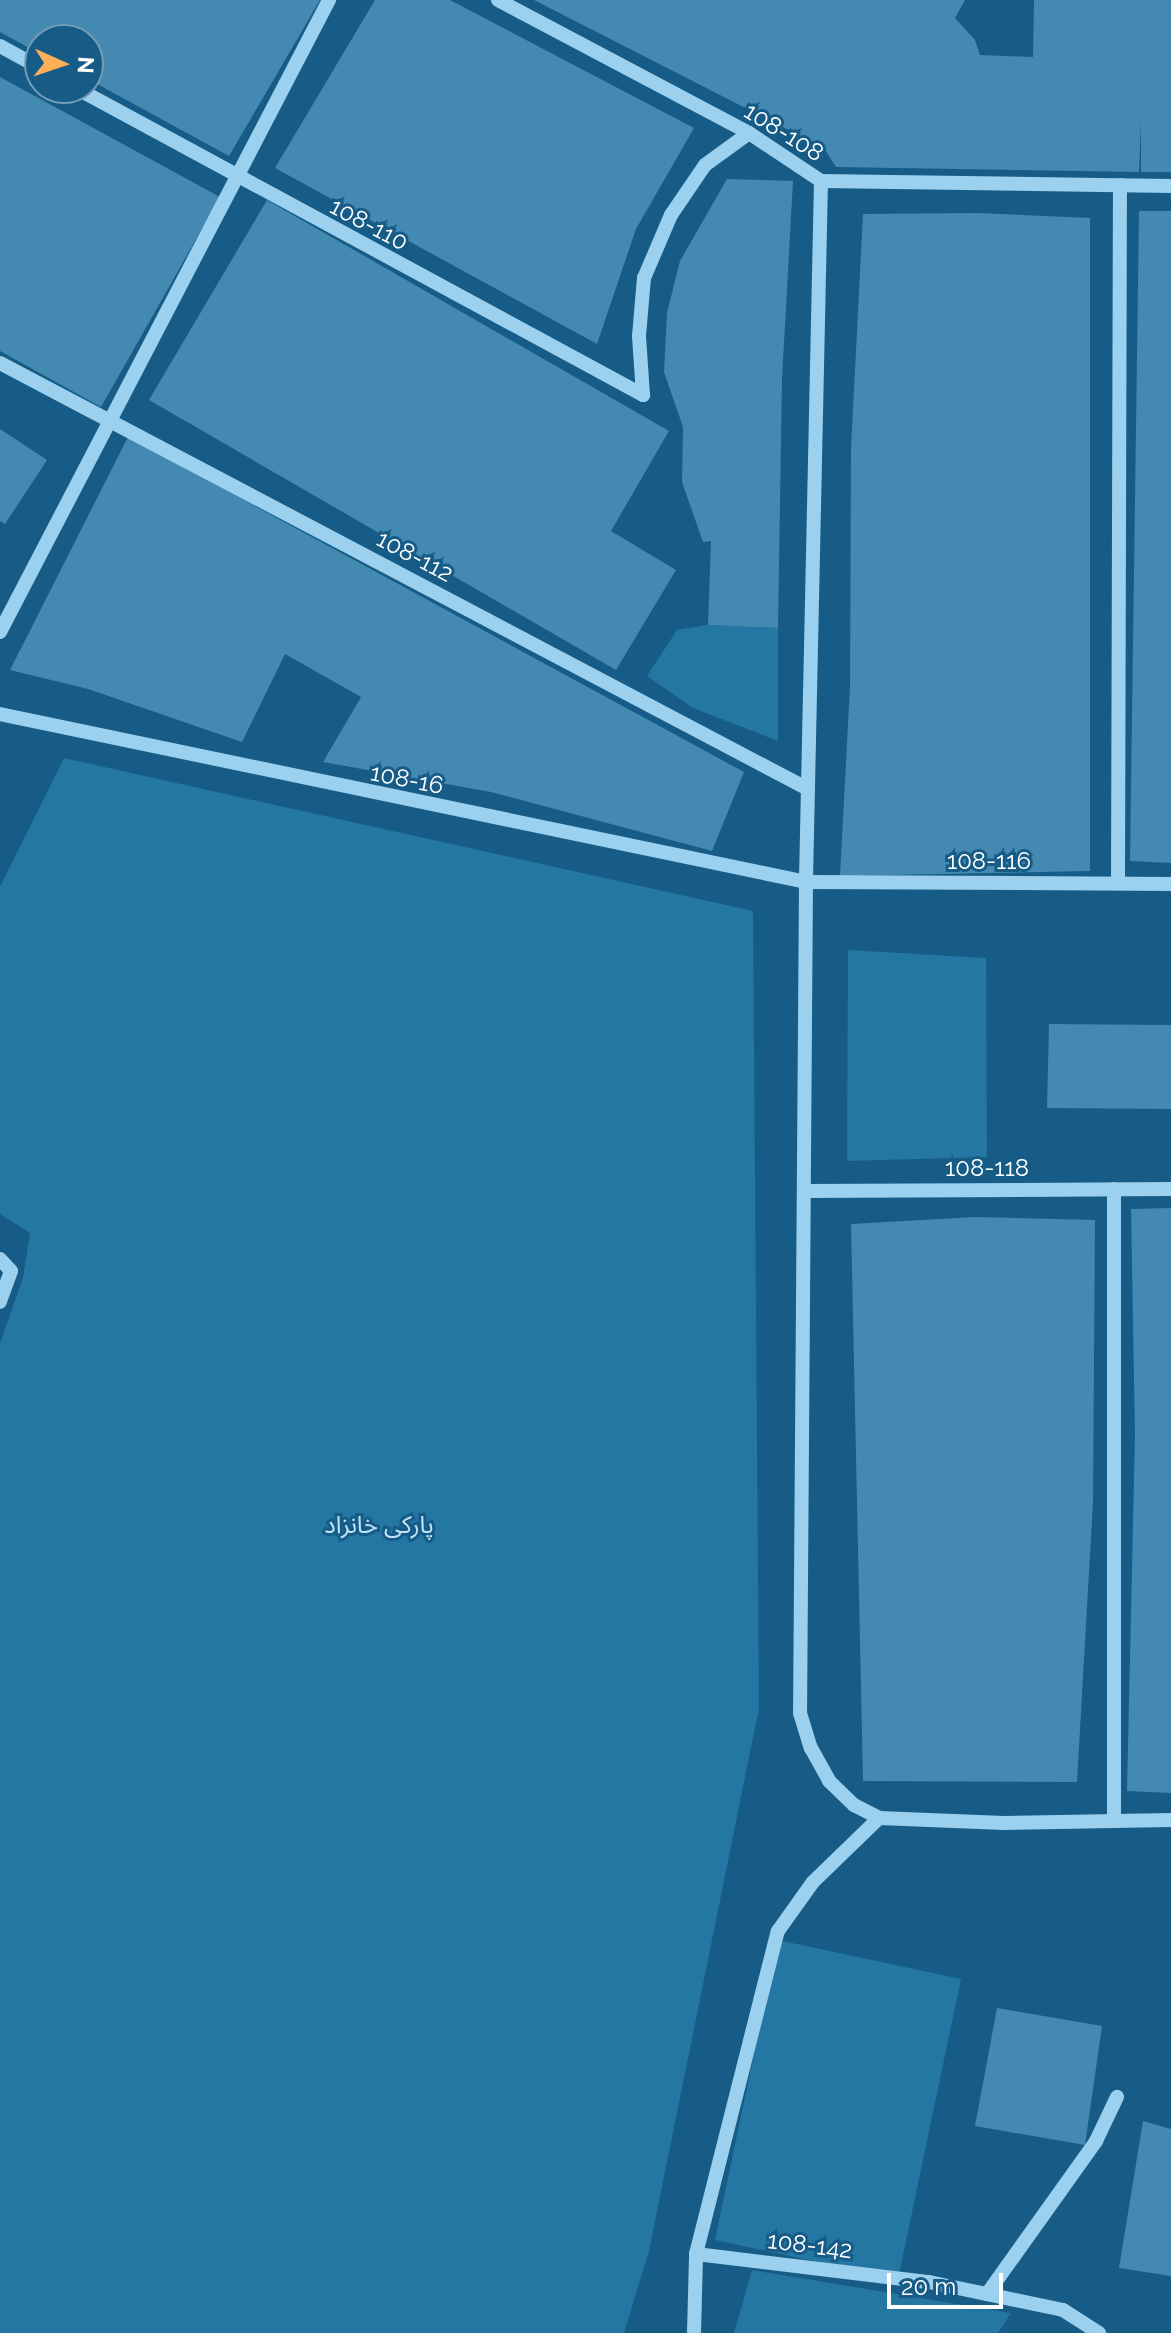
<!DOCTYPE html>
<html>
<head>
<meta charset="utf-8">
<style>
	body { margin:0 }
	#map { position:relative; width:1171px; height:2333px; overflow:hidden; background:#165c86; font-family:Raleway,"Noto Sans Arabic",sans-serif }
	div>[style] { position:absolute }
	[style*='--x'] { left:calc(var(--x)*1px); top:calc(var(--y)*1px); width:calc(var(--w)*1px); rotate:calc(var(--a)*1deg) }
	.green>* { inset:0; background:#2476a3 }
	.building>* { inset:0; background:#4389b2 }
	.minor>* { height:14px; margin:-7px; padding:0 7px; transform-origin:7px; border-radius:7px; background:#9bd0ee }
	span { translate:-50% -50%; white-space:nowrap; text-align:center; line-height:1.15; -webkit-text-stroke:6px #165c86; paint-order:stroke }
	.street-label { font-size:24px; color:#fff }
	.park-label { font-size:24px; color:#c0e5fa }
	.north { position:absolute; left:24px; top:24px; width:80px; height:80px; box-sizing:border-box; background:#165c86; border:2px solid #739db6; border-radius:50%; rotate:93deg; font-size:22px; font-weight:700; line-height:32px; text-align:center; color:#fff }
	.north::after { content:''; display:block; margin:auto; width:28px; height:36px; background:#ffaf57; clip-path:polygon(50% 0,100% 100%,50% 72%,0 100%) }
	.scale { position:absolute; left:887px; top:2273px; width:116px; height:36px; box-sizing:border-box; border:4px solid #fff; border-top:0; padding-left:10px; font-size:24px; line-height:28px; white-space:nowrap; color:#fff; -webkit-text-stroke:6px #165c86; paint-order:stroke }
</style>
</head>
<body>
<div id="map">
	<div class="green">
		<div style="clip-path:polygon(708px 625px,778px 628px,778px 741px,693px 708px,647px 676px,677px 630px)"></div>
		<div style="clip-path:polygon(64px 758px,753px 911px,759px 1708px,649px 2251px,624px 2333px,0 2333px,0 1343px,23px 1278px,30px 1233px,0 1214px,0 887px)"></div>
		<div style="clip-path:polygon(848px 950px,986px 958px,987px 1157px,847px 1161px)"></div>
		<div style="clip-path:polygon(778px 1940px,961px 1979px,898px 2279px,715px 2240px)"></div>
		<div style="clip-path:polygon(752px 2270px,1011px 2313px,998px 2333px,734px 2333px)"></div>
	</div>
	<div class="building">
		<div style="clip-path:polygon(0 0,320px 0,229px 156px,88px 79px,88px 40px,40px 40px,40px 54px,0 32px)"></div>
		<div style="clip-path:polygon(375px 0,450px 0,694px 128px,636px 229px,597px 344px,275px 168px)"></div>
		<div style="clip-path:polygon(534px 0,965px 0,955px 18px,975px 40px,980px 55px,1033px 57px,1034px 0,1171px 0,1171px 172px,1141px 172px,1141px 121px,1139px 172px,836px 167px,824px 148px)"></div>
		<div style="clip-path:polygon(0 77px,220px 197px,101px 407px,0 351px)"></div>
		<div style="clip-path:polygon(727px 179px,793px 181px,782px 379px,778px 628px,708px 625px,711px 541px,703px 542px,682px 482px,683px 427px,664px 372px,667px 313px,680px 261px)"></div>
		<div style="clip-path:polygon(267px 200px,669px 431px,611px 531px,676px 570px,616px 670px,149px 400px)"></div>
		<div style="clip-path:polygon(1139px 211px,1171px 211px,1171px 863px,1130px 861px)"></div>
		<div style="clip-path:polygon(977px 213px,1090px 218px,1090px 871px,840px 876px,850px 687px,851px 448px,863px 214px)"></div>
		<div style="clip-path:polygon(0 429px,47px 460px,5px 524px,0 521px)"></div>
		<div style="clip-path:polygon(128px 437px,744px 772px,712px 851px,491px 792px,323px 762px,361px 697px,285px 654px,242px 742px,88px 689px,10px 670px)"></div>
		<div style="clip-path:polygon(1049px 1024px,1171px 1025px,1171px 1109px,1047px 1108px)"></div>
		<div style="clip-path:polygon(1171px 1208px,1171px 1793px,1127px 1791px,1135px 1435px,1131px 1209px)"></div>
		<div style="clip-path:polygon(976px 1217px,1095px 1220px,1093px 1502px,1077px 1782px,863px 1781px,851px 1224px)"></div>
		<div style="clip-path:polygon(997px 2008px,1102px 2026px,1085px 2145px,975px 2126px)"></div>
		<div style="clip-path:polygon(1143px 2121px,1171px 2129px,1171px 2276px,1119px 2268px)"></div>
	</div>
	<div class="minor">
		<div style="--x:498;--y:0;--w:284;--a:27.9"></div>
		<div style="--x:749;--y:133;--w:87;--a:33.7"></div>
		<div style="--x:821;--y:181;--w:350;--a:0.8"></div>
		<div style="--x:0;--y:46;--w:46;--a:28.8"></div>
		<div style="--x:76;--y:88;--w:645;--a:28.43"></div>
		<div style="--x:821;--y:181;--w:701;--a:91.23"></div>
		<div style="--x:806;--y:882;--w:831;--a:90.41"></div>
		<div style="--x:800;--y:1713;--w:37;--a:73"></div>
		<div style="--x:811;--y:1748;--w:38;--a:61"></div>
		<div style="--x:829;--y:1781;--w:35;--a:44"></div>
		<div style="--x:854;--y:1805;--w:28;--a:27"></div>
		<div style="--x:879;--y:1818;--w:125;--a:2.3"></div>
		<div style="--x:1004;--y:1823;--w:167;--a:-1"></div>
		<div style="--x:0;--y:363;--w:913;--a:27.8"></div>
		<div style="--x:643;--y:395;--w:59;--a:-93.9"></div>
		<div style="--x:639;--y:336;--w:58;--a:-85.1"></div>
		<div style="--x:644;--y:278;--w:69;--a:-66.8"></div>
		<div style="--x:671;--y:215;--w:60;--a:-55.8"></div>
		<div style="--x:705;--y:165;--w:54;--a:-36"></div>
		<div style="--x:0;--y:632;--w:713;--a:-62.5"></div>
		<div style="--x:0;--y:714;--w:823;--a:11.77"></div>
		<div style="--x:806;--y:882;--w:365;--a:0.3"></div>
		<div style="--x:1118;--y:883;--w:698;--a:-89.84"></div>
		<div style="--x:804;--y:1191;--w:367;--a:-0.3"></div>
		<div style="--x:0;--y:1259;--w:16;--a:47"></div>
		<div style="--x:11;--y:1271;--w:33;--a:110"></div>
		<div style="--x:1114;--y:1820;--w:631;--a:-90"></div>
		<div style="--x:696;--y:2254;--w:235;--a:6.9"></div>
		<div style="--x:929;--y:2282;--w:137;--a:11.8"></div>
		<div style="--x:1063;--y:2310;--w:43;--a:32.6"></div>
		<div style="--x:987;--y:2294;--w:188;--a:-54.5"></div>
		<div style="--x:1096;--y:2141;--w:49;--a:-64.5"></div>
		<div style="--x:694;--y:2333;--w:79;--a:-88.5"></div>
		<div style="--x:696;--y:2254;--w:333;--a:-75.8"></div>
		<div style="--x:778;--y:1931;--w:60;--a:-54.5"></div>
		<div style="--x:813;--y:1882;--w:92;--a:-44.1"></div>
	</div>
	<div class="street-label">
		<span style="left:784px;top:132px;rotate:32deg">108-108</span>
		<span style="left:369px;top:224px;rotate:28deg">108-110</span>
		<span style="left:415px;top:556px;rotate:28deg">108-112</span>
		<span style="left:407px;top:779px;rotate:11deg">108-16</span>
		<span style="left:989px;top:861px">108-116</span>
		<span style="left:987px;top:1168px">108-118</span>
		<span style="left:810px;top:2245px;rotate:7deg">108-142</span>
	</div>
	<div class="park-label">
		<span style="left:379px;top:1525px">پارکی خانزاد</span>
	</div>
	<div class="north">N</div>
	<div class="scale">20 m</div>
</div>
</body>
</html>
